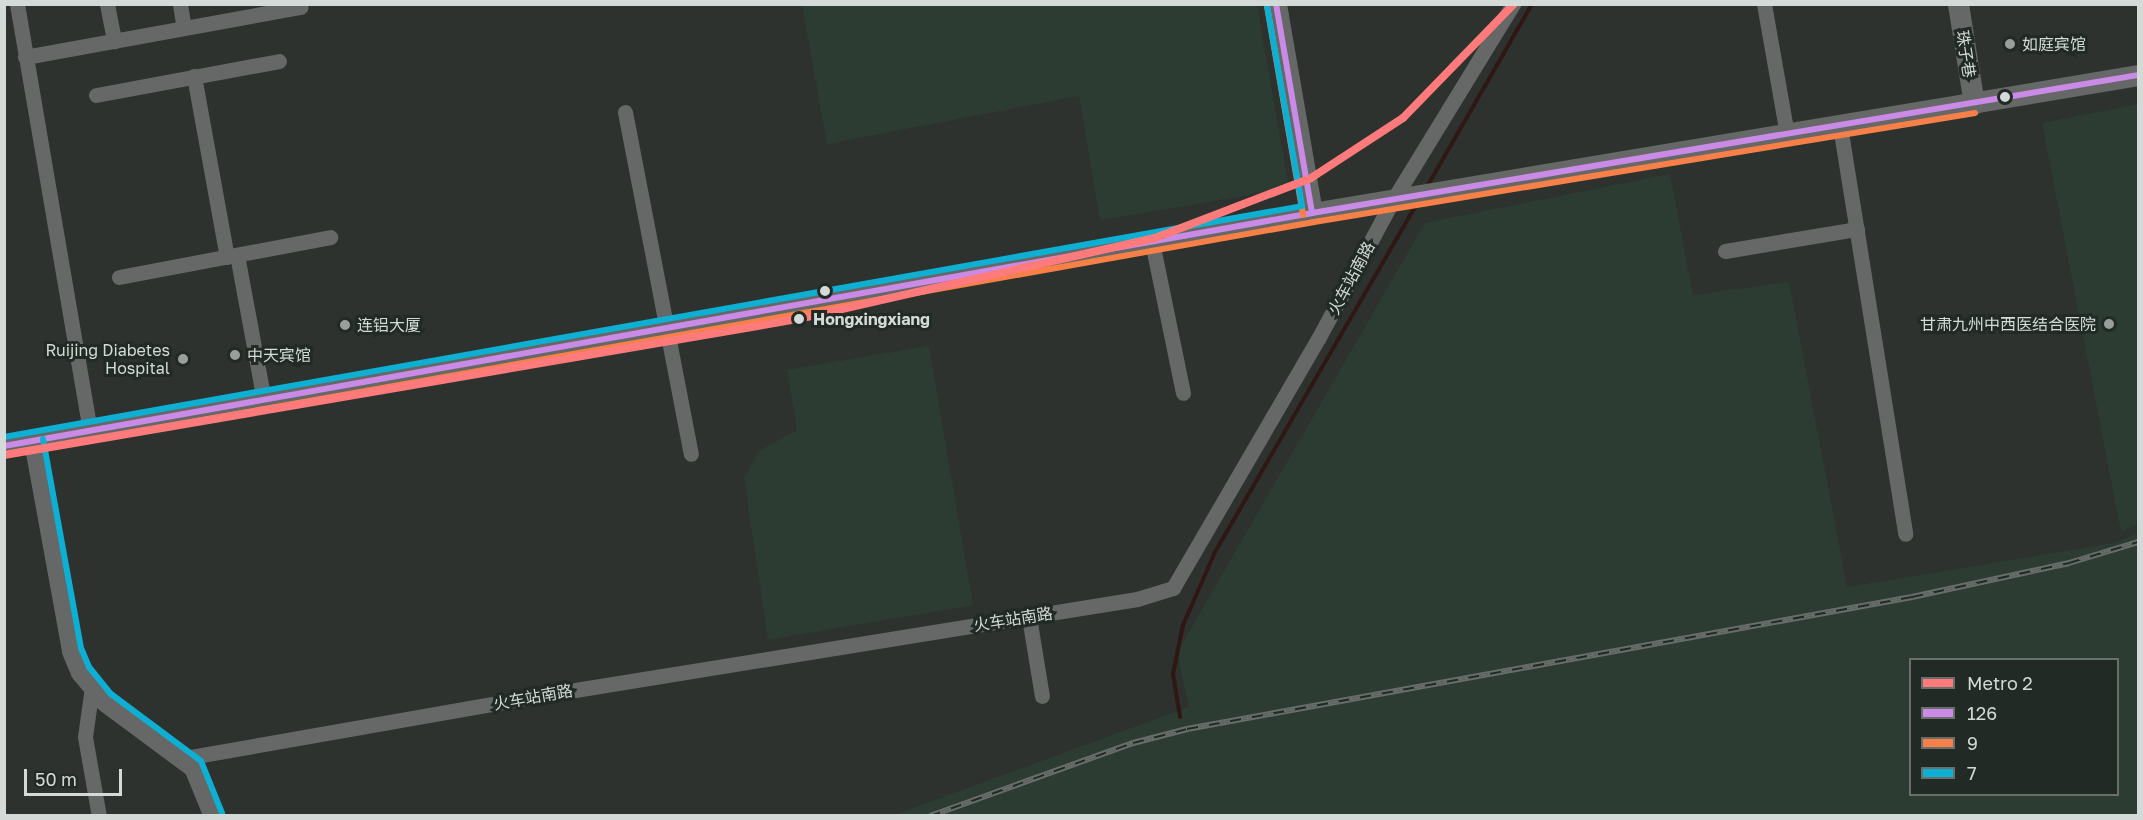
<!DOCTYPE html>
<html>
<head>
<meta charset="utf-8">
<style>
	body { margin:0 }
	#map { position:relative; width:2143px; height:820px; overflow:hidden; background:#2d322f; font-family:"Golos Text","Noto Sans SC",sans-serif }
	div>[style] { position:absolute }
	[style*='--x'] { left:calc(var(--x)*1px); top:calc(var(--y)*1px); width:calc(var(--w)*1px); rotate:calc(var(--a)*1deg) }
	.built>* { inset:0; background:#2c3c33 }
	.stream>* { height:4px; margin:-2px; padding:0 2px; transform-origin:2px; border-radius:2px; background:#2f1714 }
	.street>* { height:15px; margin:-7.5px; padding:0 7.5px; transform-origin:7.5px; border-radius:7.5px; background:#656866 }
	.secondary>* { height:21px; margin:-10.5px; padding:0 10.5px; transform-origin:10.5px; border-radius:10.5px; background:#656866 }
	.rail>* { height:6px; margin-top:-3px; transform-origin:0; background:repeating-linear-gradient(90deg,#212a25 0 11px,#686d6a 0 22px); box-sizing:border-box; border-block:2px solid #686d6a }
	.bus-1>* { height:6px; margin:-3px; padding:0 3px; transform-origin:3px; border-radius:3px; background:#ca8be6 }
	.bus-2>* { height:6px; margin:-3px; padding:0 3px; transform-origin:3px; border-radius:3px; background:#f78048 }
	.bus-3>* { height:6px; margin:-3px; padding:0 3px; transform-origin:3px; border-radius:3px; background:#0dafd3 }
	.metro-1>* { height:8px; margin:-4px; padding:0 4px; transform-origin:4px; border-radius:4px; background:#ff7a7a }
	.dots>* { width:16px; height:16px; translate:-50% -50%; box-sizing:border-box; border:3px solid #212a25; border-radius:50% }
	span { translate:-50% -50%; white-space:nowrap; text-align:center; line-height:1.15; -webkit-text-stroke:6px #212a25; paint-order:stroke }
	.poi-label { font-size:16px; color:#d4dad7 }
	.left { translate:0 -50%; text-align:left }
	.right { translate:-100% -50%; text-align:right }
	.street-label { font-size:16px; color:#d4dad7 }
	.stop-label { font-size:16px; color:#d4dad7; font-weight:700 }
	.frame { position:absolute; inset:0; border:6px solid #d4dad7; pointer-events:none }
	.legend { position:absolute; left:1909px; top:658px; width:210px; height:138px; box-sizing:border-box; background:#212a25; border:2px solid #69706c; margin:0; padding:8px 10px; list-style:none; font-size:18px; color:#d4dad7 }
	.legend li { display:flex; align-items:center; gap:12px; height:30px }
	.legend b { width:30px; border:2px solid #69706c }
	.scale { position:absolute; left:24px; top:769px; width:98px; height:27px; box-sizing:border-box; border:3px solid #d4dad7; border-top:0; padding-left:8px; font-size:18px; line-height:21px; white-space:nowrap; color:#d4dad7; -webkit-text-stroke:4px #212a25; paint-order:stroke }
</style>
</head>
<body>
<div id="map">
	<div class="built">
		<div style="clip-path:polygon(802px 5px,1257px 5px,1289px 188px,1100px 220px,1079px 96px,827px 144px)"></div>
		<div style="clip-path:polygon(2138px 104px,2138px 524px,2121px 532px,2042px 123px)"></div>
		<div style="clip-path:polygon(evenodd,1670px 174px,1693px 295px,1789px 282px,1847px 587px,2114px 543px,2138px 533px,2138px 815px,894px 815px,1189px 707px,1177px 653px,1425px 223px,1670px 174px,1910px 660px,2118px 660px,2118px 794px,1910px 794px,1910px 660px)"></div>
		<div style="clip-path:polygon(929px 346px,973px 605px,768px 640px,744px 478px,759px 451px,797px 430px,787px 370px)"></div>
	</div>
	<div class="stream">
		<div style="--x:1428;--y:185;--w:209;--a:-60.1"></div>
		<div style="--x:1180;--y:717;--w:44;--a:-99.2"></div>
		<div style="--x:1173;--y:674;--w:50;--a:-78.5"></div>
		<div style="--x:1183;--y:625;--w:80;--a:-66.3"></div>
		<div style="--x:1215;--y:552;--w:405;--a:-59.9"></div>
	</div>
	<div class="street">
		<div style="--x:17;--y:4;--w:433;--a:80.3"></div>
		<div style="--x:107;--y:4;--w:38;--a:79"></div>
		<div style="--x:180;--y:4;--w:24;--a:81"></div>
		<div style="--x:1764;--y:4;--w:133;--a:80"></div>
		<div style="--x:25;--y:57;--w:280;--a:-10.3"></div>
		<div style="--x:194;--y:76;--w:184;--a:79.7"></div>
		<div style="--x:96;--y:95;--w:186;--a:-10.5"></div>
		<div style="--x:625;--y:112;--w:348;--a:79.1"></div>
		<div style="--x:1840;--y:126;--w:413;--a:80.9"></div>
		<div style="--x:1152;--y:242;--w:154;--a:78.4"></div>
		<div style="--x:1725;--y:251;--w:134;--a:-9.5"></div>
		<div style="--x:237;--y:255;--w:147;--a:79.5"></div>
		<div style="--x:119;--y:277;--w:215;--a:-10.7"></div>
		<div style="--x:1029;--y:617;--w:80;--a:80.7"></div>
		<div style="--x:92;--y:687;--w:50;--a:98"></div>
		<div style="--x:85;--y:737;--w:80;--a:80"></div>
		<div style="--x:185;--y:758;--w:352;--a:-10"></div>
		<div style="--x:532;--y:697;--w:613;--a:-9.2"></div>
		<div style="--x:1137;--y:599;--w:38;--a:-17"></div>
		<div style="--x:1173;--y:588;--w:288;--a:-59.8"></div>
		<div style="--x:1318;--y:339;--w:158;--a:-61.7"></div>
		<div style="--x:1393;--y:200;--w:230;--a:-58.5"></div>
	</div>
	<div class="secondary">
		<div style="--x:1276;--y:4;--w:212;--a:80.2"></div>
		<div style="--x:1958;--y:4;--w:101;--a:80.9"></div>
		<div style="--x:34;--y:441;--w:213;--a:79.7"></div>
		<div style="--x:72;--y:651;--w:23;--a:67"></div>
		<div style="--x:81;--y:672;--w:38;--a:50"></div>
		<div style="--x:105;--y:701;--w:111;--a:36.6"></div>
		<div style="--x:194;--y:767;--w:53;--a:67.8"></div>
		<div style="--x:4;--y:446;--w:1329;--a:-10.1"></div>
		<div style="--x:1312;--y:213;--w:837;--a:-9.48"></div>
	</div>
	<div class="rail">
		<div style="--x:930;--y:816;--w:216;--a:-19.8"></div>
		<div style="--x:1133;--y:743;--w:56;--a:-14.5"></div>
		<div style="--x:1187;--y:729;--w:737;--a:-10.32"></div>
		<div style="--x:1912;--y:597;--w:161;--a:-12.2"></div>
		<div style="--x:2069;--y:563;--w:72;--a:-16.9"></div>
	</div>
	<div class="bus-1">
		<div style="--x:1276;--y:4;--w:212;--a:80.2"></div>
		<div style="--x:4;--y:446;--w:1329;--a:-10.1"></div>
		<div style="--x:1312;--y:213;--w:837;--a:-9.48"></div>
	</div>
	<div class="bus-2">
		<div style="--x:1267;--y:6;--w:212;--a:80.2"></div>
		<div style="--x:6;--y:455;--w:1329;--a:-10.1"></div>
		<div style="--x:1314;--y:222;--w:670;--a:-9.36"></div>
	</div>
	<div class="bus-3">
		<div style="--x:4;--y:437;--w:1318;--a:-10.09"></div>
		<div style="--x:1302;--y:206;--w:203;--a:-99.9"></div>
		<div style="--x:43;--y:439;--w:212;--a:79.7"></div>
		<div style="--x:81;--y:648;--w:21;--a:67"></div>
		<div style="--x:89;--y:667;--w:35;--a:51"></div>
		<div style="--x:111;--y:694;--w:112;--a:36.7"></div>
		<div style="--x:201;--y:761;--w:56;--a:68"></div>
	</div>
	<div class="metro-1">
		<div style="--x:4;--y:455;--w:806;--a:-9.72"></div>
		<div style="--x:798;--y:319;--w:366;--a:-12.8"></div>
		<div style="--x:1155;--y:238;--w:167;--a:-21"></div>
		<div style="--x:1311;--y:178;--w:110;--a:-33.1"></div>
		<div style="--x:1403;--y:118;--w:159;--a:-45.8"></div>
	</div>
	<div class="dots">
		<div style="left:2010px;top:44px;background:#9a9f9c"></div>
		<div style="left:2005px;top:97px;background:#d4dad7"></div>
		<div style="left:825px;top:291px;background:#d4dad7"></div>
		<div style="left:799px;top:319px;background:#d4dad7"></div>
		<div style="left:2109px;top:324px;background:#9a9f9c"></div>
		<div style="left:345px;top:325px;background:#9a9f9c"></div>
		<div style="left:235px;top:355px;background:#9a9f9c"></div>
		<div style="left:183px;top:359px;background:#9a9f9c"></div>
	</div>
	<div class="poi-label">
		<span class="left" style="left:2022px;top:44px">如庭宾馆</span>
		<span class="right" style="left:2096px;top:324px">甘肃九州中西医结合医院</span>
		<span class="left" style="left:357px;top:325px">连铝大厦</span>
		<span class="right" style="left:170px;top:359px">Ruijing Diabetes<br>Hospital</span>
		<span class="left" style="left:247px;top:355px">中天宾馆</span>
	</div>
	<div class="street-label">
		<span style="left:1966px;top:54px;rotate:81deg">珠子巷</span>
		<span style="left:1351px;top:278px;rotate:-62deg">火车站南路</span>
		<span style="left:1013px;top:619px;rotate:-9deg">火车站南路</span>
		<span style="left:533px;top:697px;rotate:-10deg">火车站南路</span>
	</div>
	<div class="stop-label">
		<span class="left" style="left:813px;top:319px">Hongxingxiang</span>
	</div>
	<div class="frame"></div>
	<ul class="legend">
	<li><b style="height:8px;background:#ff7a7a"></b>Metro 2</li>
	<li><b style="height:8px;background:#ca8be6"></b>126</li>
	<li><b style="height:8px;background:#f78048"></b>9</li>
	<li><b style="height:8px;background:#0dafd3"></b>7</li>
	</ul>
	<div class="scale">50 m</div>
</div>
</body>
</html>
